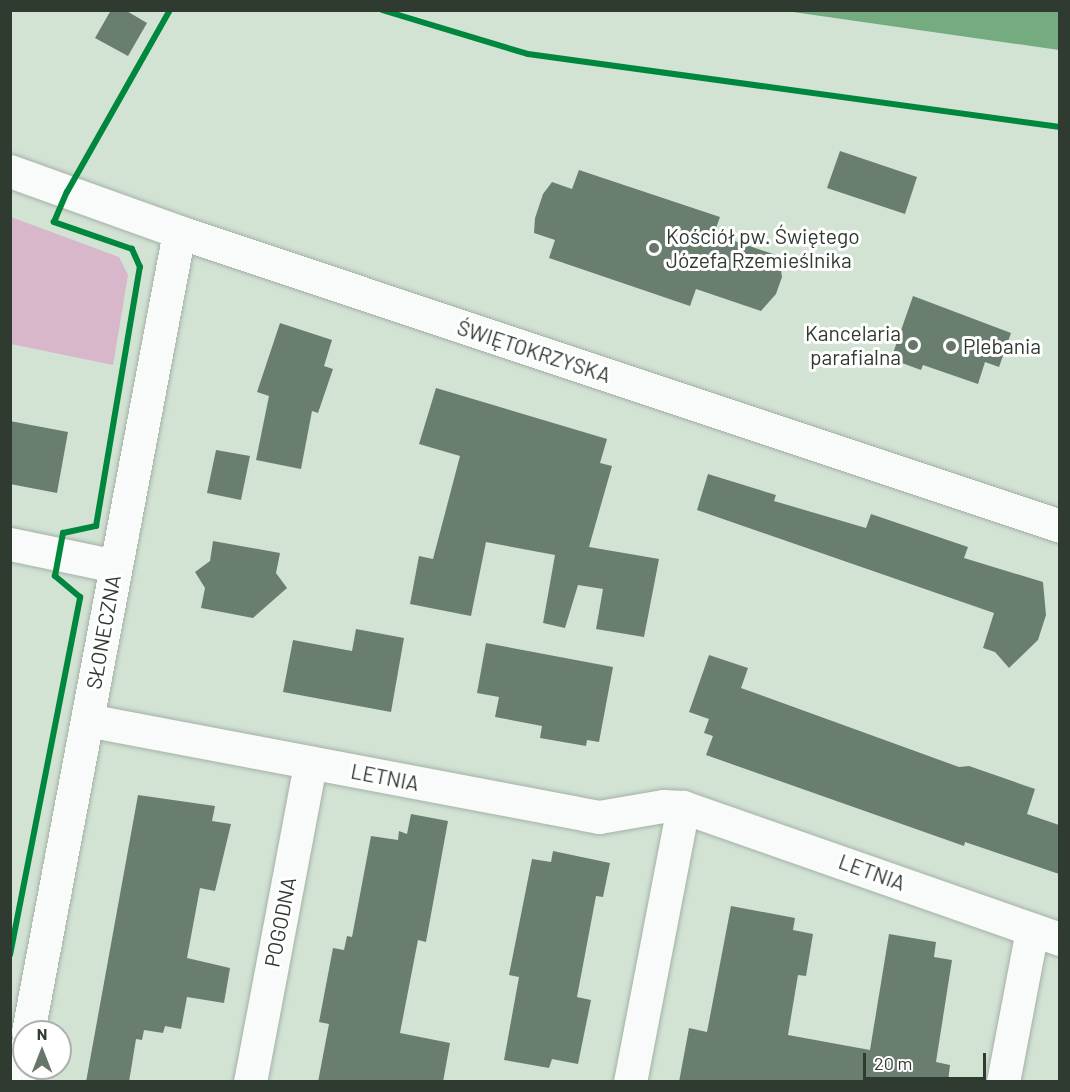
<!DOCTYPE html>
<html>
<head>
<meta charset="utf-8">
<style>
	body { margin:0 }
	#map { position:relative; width:1070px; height:1092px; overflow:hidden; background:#d2e3d4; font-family:Barlow,sans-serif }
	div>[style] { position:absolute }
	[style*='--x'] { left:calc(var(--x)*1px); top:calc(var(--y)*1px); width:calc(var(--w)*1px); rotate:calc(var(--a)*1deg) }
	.green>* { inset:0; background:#d9b7cb }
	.water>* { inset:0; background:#74ac7f }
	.building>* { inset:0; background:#6a7e6f }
	.roads { filter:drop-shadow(0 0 2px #a4b1a6) drop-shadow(0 0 2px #a4b1a6) }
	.minor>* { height:33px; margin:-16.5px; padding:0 16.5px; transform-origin:16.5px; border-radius:16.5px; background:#f8fbf9 }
	.cycleway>* { height:6px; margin:-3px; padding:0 3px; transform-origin:3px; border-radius:3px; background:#00873e }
	.dots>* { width:16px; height:16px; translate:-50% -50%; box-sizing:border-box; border:3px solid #fff; border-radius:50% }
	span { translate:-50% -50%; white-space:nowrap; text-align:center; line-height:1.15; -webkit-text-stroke:6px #fff; paint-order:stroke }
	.poi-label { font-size:21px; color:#2f3a30 }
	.left { translate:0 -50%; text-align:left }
	.right { translate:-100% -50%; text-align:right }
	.street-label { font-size:21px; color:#2f3a30 }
	.frame { position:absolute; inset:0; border:12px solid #2f3a30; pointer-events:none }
	.north { position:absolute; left:12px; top:1020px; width:60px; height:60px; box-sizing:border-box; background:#fff; border:2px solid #acb0ac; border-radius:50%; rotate:0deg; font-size:16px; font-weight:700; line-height:24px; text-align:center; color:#2f3a30 }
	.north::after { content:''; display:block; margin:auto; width:21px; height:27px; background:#687569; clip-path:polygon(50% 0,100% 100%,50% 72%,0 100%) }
	.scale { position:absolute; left:863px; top:1053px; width:123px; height:27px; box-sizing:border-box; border:3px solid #2f3a30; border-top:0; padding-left:8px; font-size:18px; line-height:21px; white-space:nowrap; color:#2f3a30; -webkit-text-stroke:4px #fff; paint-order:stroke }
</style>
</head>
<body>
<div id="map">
	<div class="green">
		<div style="clip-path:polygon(11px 217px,119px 257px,128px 275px,113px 365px,11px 344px)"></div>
	</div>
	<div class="water">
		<div style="clip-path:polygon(786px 11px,1059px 11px,1059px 50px)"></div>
	</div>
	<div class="building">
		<div style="clip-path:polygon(111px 10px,125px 10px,147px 23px,128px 56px,95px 38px)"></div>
		<div style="clip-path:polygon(840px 151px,917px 177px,905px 214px,827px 188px)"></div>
		<div style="clip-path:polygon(579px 170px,720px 217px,714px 234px,779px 256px,782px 277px,776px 294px,761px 311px,696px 289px,690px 306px,549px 258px,555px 240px,534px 233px,535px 218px,543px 194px,552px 182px,572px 189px)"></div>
		<div style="clip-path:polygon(913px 296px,1011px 333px,999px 367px,985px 362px,978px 384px,923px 365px,921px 370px,891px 359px)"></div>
		<div style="clip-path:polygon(280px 323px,332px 340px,324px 366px,333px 369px,318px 413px,312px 411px,301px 469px,256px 460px,269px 396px,257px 392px)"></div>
		<div style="clip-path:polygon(436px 388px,607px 439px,600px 463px,612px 466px,589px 547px,659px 559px,644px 637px,596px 629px,603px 589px,578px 585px,565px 628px,543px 623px,555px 555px,486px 542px,471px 616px,410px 604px,419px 556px,433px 559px,460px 456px,419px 444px)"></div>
		<div style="clip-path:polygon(10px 421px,68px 432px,57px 493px,10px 484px)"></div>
		<div style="clip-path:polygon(216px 450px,250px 456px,241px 500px,207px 493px)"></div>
		<div style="clip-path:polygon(708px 474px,776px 495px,774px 501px,866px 528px,871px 514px,968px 547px,964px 558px,1043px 582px,1046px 615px,1038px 640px,1009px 668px,995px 652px,983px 648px,994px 613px,697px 510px)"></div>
		<div style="clip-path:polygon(213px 541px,280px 553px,276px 573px,287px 588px,253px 618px,201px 608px,205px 588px,195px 572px,210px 561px)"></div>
		<div style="clip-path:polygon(356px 629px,404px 638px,391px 712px,283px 692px,293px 640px,352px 651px)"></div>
		<div style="clip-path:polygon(486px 643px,613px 667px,599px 742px,587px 740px,586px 746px,540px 738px,542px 726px,495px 717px,499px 697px,477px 693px)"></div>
		<div style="clip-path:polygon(709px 655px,748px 668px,741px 688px,959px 767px,969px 766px,1035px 789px,1027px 814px,1059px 825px,1059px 874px,965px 842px,964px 846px,706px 755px,713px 736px,704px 733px,709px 719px,689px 712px)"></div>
		<div style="clip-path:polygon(138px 795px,215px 806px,212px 821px,231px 824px,215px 891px,200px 888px,187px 958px,230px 968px,224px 1003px,187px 997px,181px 1029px,165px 1026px,163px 1033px,144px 1030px,142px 1040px,136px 1039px,129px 1082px,86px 1082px)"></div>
		<div style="clip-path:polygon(411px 814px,448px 821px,426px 942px,418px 940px,400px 1033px,450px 1043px,443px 1082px,318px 1082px,329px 1024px,319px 1022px,333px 948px,344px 950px,347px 936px,352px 937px,371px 836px,398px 840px,399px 831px,407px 834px)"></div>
		<div style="clip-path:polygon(553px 851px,610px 863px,603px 897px,596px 896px,577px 997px,591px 1000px,578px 1064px,552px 1059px,549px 1068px,504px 1060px,519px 977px,509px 975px,532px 859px,551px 862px)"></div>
		<div style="clip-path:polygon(731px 906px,795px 918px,793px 930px,813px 934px,806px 976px,798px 975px,788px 1035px,870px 1050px,889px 934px,936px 942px,934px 957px,952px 960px,936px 1062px,950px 1065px,948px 1082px,679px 1082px,689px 1028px,707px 1032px)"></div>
	</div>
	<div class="roads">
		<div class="minor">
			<div style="--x:10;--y:171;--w:180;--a:19.8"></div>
			<div style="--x:179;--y:232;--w:929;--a:18.45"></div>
			<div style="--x:10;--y:544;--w:107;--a:11.8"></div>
			<div style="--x:87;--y:720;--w:521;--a:10.73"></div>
			<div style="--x:599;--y:817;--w:65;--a:-9.8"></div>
			<div style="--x:663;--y:806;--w:20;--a:3"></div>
			<div style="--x:683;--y:807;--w:399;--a:19.3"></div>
			<div style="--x:28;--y:1032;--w:814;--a:-79.31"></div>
			<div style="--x:18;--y:1082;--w:32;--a:-79"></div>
			<div style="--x:250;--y:1082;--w:325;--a:-79.3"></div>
			<div style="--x:630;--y:1082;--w:280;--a:-79.1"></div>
			<div style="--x:1003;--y:1082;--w:155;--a:-79.2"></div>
		</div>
	</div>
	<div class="cycleway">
		<div style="--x:382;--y:10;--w:152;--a:16.8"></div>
		<div style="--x:528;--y:54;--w:537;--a:7.81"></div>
		<div style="--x:10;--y:955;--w:365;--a:-78.9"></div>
		<div style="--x:80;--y:597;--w:33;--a:-140"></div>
		<div style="--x:55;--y:576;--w:44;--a:-79.5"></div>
		<div style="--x:63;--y:533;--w:34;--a:-12"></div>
		<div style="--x:96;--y:526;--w:263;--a:-80.4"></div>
		<div style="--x:140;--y:267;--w:20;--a:-114"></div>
		<div style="--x:132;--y:249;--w:83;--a:-160.9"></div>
		<div style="--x:54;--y:222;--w:33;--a:-67"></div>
		<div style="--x:67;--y:192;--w:209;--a:-60.5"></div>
	</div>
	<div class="dots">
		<div style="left:654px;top:248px;background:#687569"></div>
		<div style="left:913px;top:345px;background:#687569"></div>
		<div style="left:951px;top:346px;background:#687569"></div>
	</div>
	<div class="poi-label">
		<span class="left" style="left:666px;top:248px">Kościół pw. Świętego<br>Józefa Rzemieślnika</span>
		<span class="right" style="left:901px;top:345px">Kancelaria<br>parafialna</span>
		<span class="left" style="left:963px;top:346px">Plebania</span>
	</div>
	<div class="street-label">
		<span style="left:534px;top:351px;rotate:18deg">ŚWIĘTOKRZYSKA</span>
		<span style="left:103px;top:632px;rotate:-80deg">SŁONECZNA</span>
		<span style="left:385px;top:777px;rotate:11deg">LETNIA</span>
		<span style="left:872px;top:872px;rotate:20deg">LETNIA</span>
		<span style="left:280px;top:922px;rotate:-79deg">POGODNA</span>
	</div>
	<div class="frame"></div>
	<div class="north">N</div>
	<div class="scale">20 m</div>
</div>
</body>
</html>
